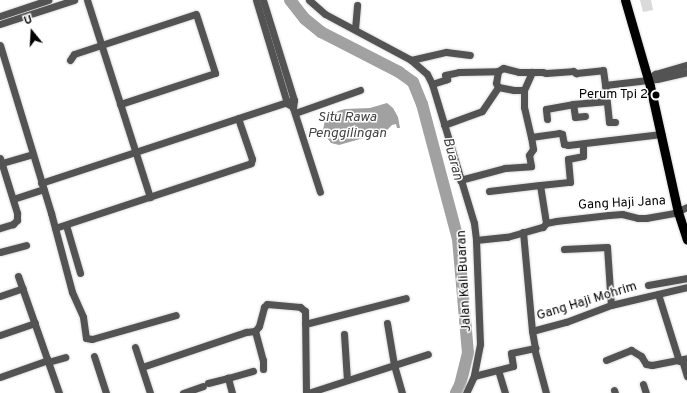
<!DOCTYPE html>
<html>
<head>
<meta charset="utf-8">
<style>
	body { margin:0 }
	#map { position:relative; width:687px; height:393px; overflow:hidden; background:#fff; font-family:Overpass,sans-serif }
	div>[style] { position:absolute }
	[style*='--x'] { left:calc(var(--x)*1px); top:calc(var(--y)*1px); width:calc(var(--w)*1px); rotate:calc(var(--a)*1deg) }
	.green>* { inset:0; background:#dadada }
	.water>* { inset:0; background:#a1a1a1 }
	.river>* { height:12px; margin:-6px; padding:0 6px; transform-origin:6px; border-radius:6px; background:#a1a1a1 }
	.roads { filter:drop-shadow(0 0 1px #dbdbdb) drop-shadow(0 0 1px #dbdbdb) }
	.minor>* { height:7px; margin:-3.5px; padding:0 3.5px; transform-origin:3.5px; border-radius:3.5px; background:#535353 }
	.major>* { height:9px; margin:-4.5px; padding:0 4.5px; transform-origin:4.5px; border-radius:4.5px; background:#000 }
	.dots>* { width:11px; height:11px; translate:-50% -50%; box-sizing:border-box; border:2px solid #fff; border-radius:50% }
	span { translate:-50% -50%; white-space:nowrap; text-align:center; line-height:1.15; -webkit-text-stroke:3px #fff; paint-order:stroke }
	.poi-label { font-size:13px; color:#000 }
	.right { translate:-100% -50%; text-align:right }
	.street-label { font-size:13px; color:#000 }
	.water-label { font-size:14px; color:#424242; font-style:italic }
	.north { position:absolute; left:12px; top:12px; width:40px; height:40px; -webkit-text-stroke:3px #fff; paint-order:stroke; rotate:342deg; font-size:11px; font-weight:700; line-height:16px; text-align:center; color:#000 }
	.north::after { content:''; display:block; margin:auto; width:14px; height:18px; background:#000; clip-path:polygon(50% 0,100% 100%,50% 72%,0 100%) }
</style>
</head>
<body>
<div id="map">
	<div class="green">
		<div style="clip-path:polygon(640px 0,651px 0,653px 10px,643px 12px)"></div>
	</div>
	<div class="water">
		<div style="clip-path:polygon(387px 103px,393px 108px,398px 117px,400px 128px,397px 128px,396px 124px,392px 125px,385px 132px,339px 145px,331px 143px,325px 135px,323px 130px,325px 120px,338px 111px,345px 109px,370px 108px)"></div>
	</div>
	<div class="river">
		<div style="--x:290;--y:0;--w:24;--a:52"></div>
		<div style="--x:305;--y:19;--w:21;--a:39"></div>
		<div style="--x:321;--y:32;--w:88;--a:27.1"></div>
		<div style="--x:399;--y:72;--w:17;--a:36"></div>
		<div style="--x:413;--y:82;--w:24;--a:68"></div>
		<div style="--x:422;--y:104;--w:140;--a:75.1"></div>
		<div style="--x:458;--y:239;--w:114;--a:85"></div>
		<div style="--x:468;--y:353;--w:33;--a:104"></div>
		<div style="--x:460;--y:385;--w:9;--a:117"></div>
	</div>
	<div class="roads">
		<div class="minor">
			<div style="--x:87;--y:0;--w:207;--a:72.3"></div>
			<div style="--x:256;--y:0;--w:108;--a:73.2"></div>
			<div style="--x:287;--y:103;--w:4;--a:34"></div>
			<div style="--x:263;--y:0;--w:105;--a:72.8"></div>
			<div style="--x:294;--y:100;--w:8;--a:97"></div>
			<div style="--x:293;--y:108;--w:88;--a:72.2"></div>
			<div style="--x:309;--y:0;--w:21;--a:41"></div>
			<div style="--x:325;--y:14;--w:98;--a:28.1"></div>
			<div style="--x:411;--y:60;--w:21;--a:41"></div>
			<div style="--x:427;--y:74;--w:11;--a:63"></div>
			<div style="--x:432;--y:84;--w:145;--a:73.2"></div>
			<div style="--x:474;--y:223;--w:17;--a:83"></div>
			<div style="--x:476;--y:240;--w:104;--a:87.8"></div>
			<div style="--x:480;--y:344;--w:33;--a:101"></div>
			<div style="--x:474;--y:376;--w:19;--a:115"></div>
			<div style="--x:0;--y:16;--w:51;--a:-18.4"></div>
			<div style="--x:0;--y:24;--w:78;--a:-18"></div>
			<div style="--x:355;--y:29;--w:24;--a:-85"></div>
			<div style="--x:0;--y:45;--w:176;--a:73.1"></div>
			<div style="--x:51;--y:213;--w:82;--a:75.1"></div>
			<div style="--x:72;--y:292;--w:27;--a:66"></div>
			<div style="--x:83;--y:317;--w:21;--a:82"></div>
			<div style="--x:86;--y:338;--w:6;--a:9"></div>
			<div style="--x:92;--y:339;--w:87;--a:-15.9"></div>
			<div style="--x:70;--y:60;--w:7;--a:-56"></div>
			<div style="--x:74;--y:54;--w:128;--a:-18.2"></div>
			<div style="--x:196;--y:14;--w:62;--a:72.1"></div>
			<div style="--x:215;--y:73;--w:100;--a:161.9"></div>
			<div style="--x:411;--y:60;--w:36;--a:-13"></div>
			<div style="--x:446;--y:52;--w:24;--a:7"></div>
			<div style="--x:498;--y:71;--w:12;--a:99"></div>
			<div style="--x:496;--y:83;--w:4;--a:63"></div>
			<div style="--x:532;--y:72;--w:20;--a:114"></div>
			<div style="--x:524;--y:90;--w:17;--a:90"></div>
			<div style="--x:524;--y:107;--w:31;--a:77"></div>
			<div style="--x:531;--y:137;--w:28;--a:-8"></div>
			<div style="--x:559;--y:133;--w:3;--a:18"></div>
			<div style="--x:562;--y:134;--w:10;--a:79"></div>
			<div style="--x:564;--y:144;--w:4;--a:14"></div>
			<div style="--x:568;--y:145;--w:94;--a:-6.7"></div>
			<div style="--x:648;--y:79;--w:9;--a:-36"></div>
			<div style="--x:655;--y:74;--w:33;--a:-16"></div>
			<div style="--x:432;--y:84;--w:16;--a:-18"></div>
			<div style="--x:447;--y:79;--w:4;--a:-117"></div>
			<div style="--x:445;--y:75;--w:14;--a:-12"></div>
			<div style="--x:459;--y:72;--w:39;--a:-1"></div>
			<div style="--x:498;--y:71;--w:6;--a:-31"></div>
			<div style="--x:503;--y:68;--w:16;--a:14"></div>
			<div style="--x:519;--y:72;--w:23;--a:0"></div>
			<div style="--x:542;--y:72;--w:4;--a:14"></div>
			<div style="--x:546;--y:73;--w:27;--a:-4"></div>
			<div style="--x:573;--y:71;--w:4;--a:34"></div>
			<div style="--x:576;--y:73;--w:27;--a:-6"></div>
			<div style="--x:603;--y:70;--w:15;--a:82"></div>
			<div style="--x:573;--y:104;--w:13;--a:81"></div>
			<div style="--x:575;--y:117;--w:10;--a:-6"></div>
			<div style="--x:295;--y:113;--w:69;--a:-19.5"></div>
			<div style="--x:547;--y:119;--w:10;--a:-96"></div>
			<div style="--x:546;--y:109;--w:27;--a:-10"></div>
			<div style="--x:573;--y:104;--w:32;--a:-5"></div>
			<div style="--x:615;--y:122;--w:6;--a:180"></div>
			<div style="--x:609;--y:122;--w:37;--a:-96"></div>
			<div style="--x:605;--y:85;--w:52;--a:-6.6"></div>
			<div style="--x:657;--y:79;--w:31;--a:-13"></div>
			<div style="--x:444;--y:125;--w:40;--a:-20.2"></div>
			<div style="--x:482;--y:111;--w:29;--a:-56"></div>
			<div style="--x:498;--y:87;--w:16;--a:11"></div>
			<div style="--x:514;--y:90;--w:10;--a:0"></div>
			<div style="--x:0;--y:158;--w:58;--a:72.8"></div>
			<div style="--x:17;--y:213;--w:7;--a:90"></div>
			<div style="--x:17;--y:220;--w:6;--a:135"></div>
			<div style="--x:13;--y:224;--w:14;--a:163"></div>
			<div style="--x:2;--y:163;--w:32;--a:-16"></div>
			<div style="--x:460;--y:180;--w:47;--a:-14.9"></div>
			<div style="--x:505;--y:168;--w:26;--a:-4"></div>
			<div style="--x:531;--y:166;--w:11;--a:-100"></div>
			<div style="--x:529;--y:155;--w:7;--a:-56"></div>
			<div style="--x:533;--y:149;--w:12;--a:-99"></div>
			<div style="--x:41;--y:183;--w:266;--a:-18.2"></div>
			<div style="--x:540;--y:185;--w:30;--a:-6"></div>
			<div style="--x:570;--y:182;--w:23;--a:-95"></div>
			<div style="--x:568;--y:159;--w:15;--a:-11"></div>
			<div style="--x:583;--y:156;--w:12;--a:-90"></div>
			<div style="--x:489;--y:191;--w:51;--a:-6.7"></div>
			<div style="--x:540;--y:185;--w:38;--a:81"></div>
			<div style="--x:13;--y:199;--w:32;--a:-18"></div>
			<div style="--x:66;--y:225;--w:50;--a:73.7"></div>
			<div style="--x:55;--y:228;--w:206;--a:-18.3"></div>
			<div style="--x:251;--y:163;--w:4;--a:-76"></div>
			<div style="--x:252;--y:159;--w:43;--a:-108.9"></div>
			<div style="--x:523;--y:232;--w:99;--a:84.8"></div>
			<div style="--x:476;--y:240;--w:31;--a:-6"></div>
			<div style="--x:507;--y:237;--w:37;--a:-16"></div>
			<div style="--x:543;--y:227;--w:5;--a:-53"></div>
			<div style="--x:546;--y:223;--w:10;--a:-11"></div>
			<div style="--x:556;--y:221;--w:53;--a:-6.5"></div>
			<div style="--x:609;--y:215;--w:13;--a:-4"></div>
			<div style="--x:622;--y:214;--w:16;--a:14"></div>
			<div style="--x:638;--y:218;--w:8;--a:0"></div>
			<div style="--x:646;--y:218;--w:28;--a:-10"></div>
			<div style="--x:674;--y:213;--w:14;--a:-25"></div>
			<div style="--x:564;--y:249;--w:43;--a:-2.7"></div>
			<div style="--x:607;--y:247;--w:58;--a:86.1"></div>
			<div style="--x:0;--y:252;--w:27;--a:-15"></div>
			<div style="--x:18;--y:276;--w:124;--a:70.7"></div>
			<div style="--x:648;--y:285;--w:40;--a:-10"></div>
			<div style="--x:658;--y:294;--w:70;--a:72.6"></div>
			<div style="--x:0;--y:296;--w:24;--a:-19"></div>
			<div style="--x:387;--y:323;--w:43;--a:80.5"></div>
			<div style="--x:394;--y:365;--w:29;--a:74"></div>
			<div style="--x:305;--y:324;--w:104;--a:-14.4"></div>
			<div style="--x:255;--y:331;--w:30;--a:75"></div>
			<div style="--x:263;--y:360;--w:9;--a:90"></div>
			<div style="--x:344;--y:334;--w:46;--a:86.3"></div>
			<div style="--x:0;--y:335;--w:37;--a:-19"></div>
			<div style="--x:135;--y:347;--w:48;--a:71.9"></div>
			<div style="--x:534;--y:348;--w:47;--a:75.1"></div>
			<div style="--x:94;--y:356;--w:39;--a:72"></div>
			<div style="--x:606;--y:360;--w:27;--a:-22"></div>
			<div style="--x:631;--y:350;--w:12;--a:31"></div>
			<div style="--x:641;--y:356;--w:9;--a:58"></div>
			<div style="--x:646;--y:364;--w:6;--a:9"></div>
			<div style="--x:652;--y:365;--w:36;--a:-11"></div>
			<div style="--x:682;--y:360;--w:17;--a:73"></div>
			<div style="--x:48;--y:362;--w:18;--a:-16"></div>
			<div style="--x:142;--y:367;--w:110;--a:-18.6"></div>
			<div style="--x:246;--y:332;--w:9;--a:-6"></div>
			<div style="--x:255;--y:331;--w:6;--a:-51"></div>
			<div style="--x:259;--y:326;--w:20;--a:-75"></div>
			<div style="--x:264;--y:307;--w:4;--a:-45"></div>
			<div style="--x:267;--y:304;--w:33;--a:5"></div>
			<div style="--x:300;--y:307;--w:6;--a:39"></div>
			<div style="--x:305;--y:311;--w:82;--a:89.3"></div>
			<div style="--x:498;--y:370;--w:24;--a:73"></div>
			<div style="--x:474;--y:376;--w:40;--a:-14.4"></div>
			<div style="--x:513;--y:366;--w:13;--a:-99"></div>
			<div style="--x:511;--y:353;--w:25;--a:-12"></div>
			<div style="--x:535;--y:348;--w:17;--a:-100"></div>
			<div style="--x:532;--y:331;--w:35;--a:-15"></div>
			<div style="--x:566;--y:322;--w:48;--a:-20.7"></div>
			<div style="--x:611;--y:305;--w:78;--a:-13.3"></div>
			<div style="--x:0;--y:377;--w:51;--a:-19.5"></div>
			<div style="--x:208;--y:383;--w:21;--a:-14"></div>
			<div style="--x:643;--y:384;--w:9;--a:72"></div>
			<div style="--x:614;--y:390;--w:3;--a:72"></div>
			<div style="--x:183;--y:393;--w:21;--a:-19"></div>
			<div style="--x:232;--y:393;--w:16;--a:-105"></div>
			<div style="--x:228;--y:378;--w:26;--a:-16"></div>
			<div style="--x:308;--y:393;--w:126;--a:-18"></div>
		</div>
		<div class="major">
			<div style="--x:625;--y:0;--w:90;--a:73.8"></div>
			<div style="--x:650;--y:86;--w:129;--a:77.5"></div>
			<div style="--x:678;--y:212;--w:29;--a:72"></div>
		</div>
	</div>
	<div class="dots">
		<div style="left:656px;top:95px;background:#000"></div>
	</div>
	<div class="poi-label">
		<span class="right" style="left:648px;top:95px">Perum Tpi 2</span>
	</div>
	<div class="street-label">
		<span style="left:622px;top:204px;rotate:-3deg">Gang Haji Jana</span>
		<span style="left:465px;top:281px;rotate:-93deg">Jalan Kali Buaran</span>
		<span style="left:587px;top:302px;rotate:-17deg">Gang Haji Mohrim</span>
	</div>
	<div class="water-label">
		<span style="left:347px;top:126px">Situ Rawa<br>Penggilingan</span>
		<span style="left:452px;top:159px;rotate:75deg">Buaran</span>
	</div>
	<div class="north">U</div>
</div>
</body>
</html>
